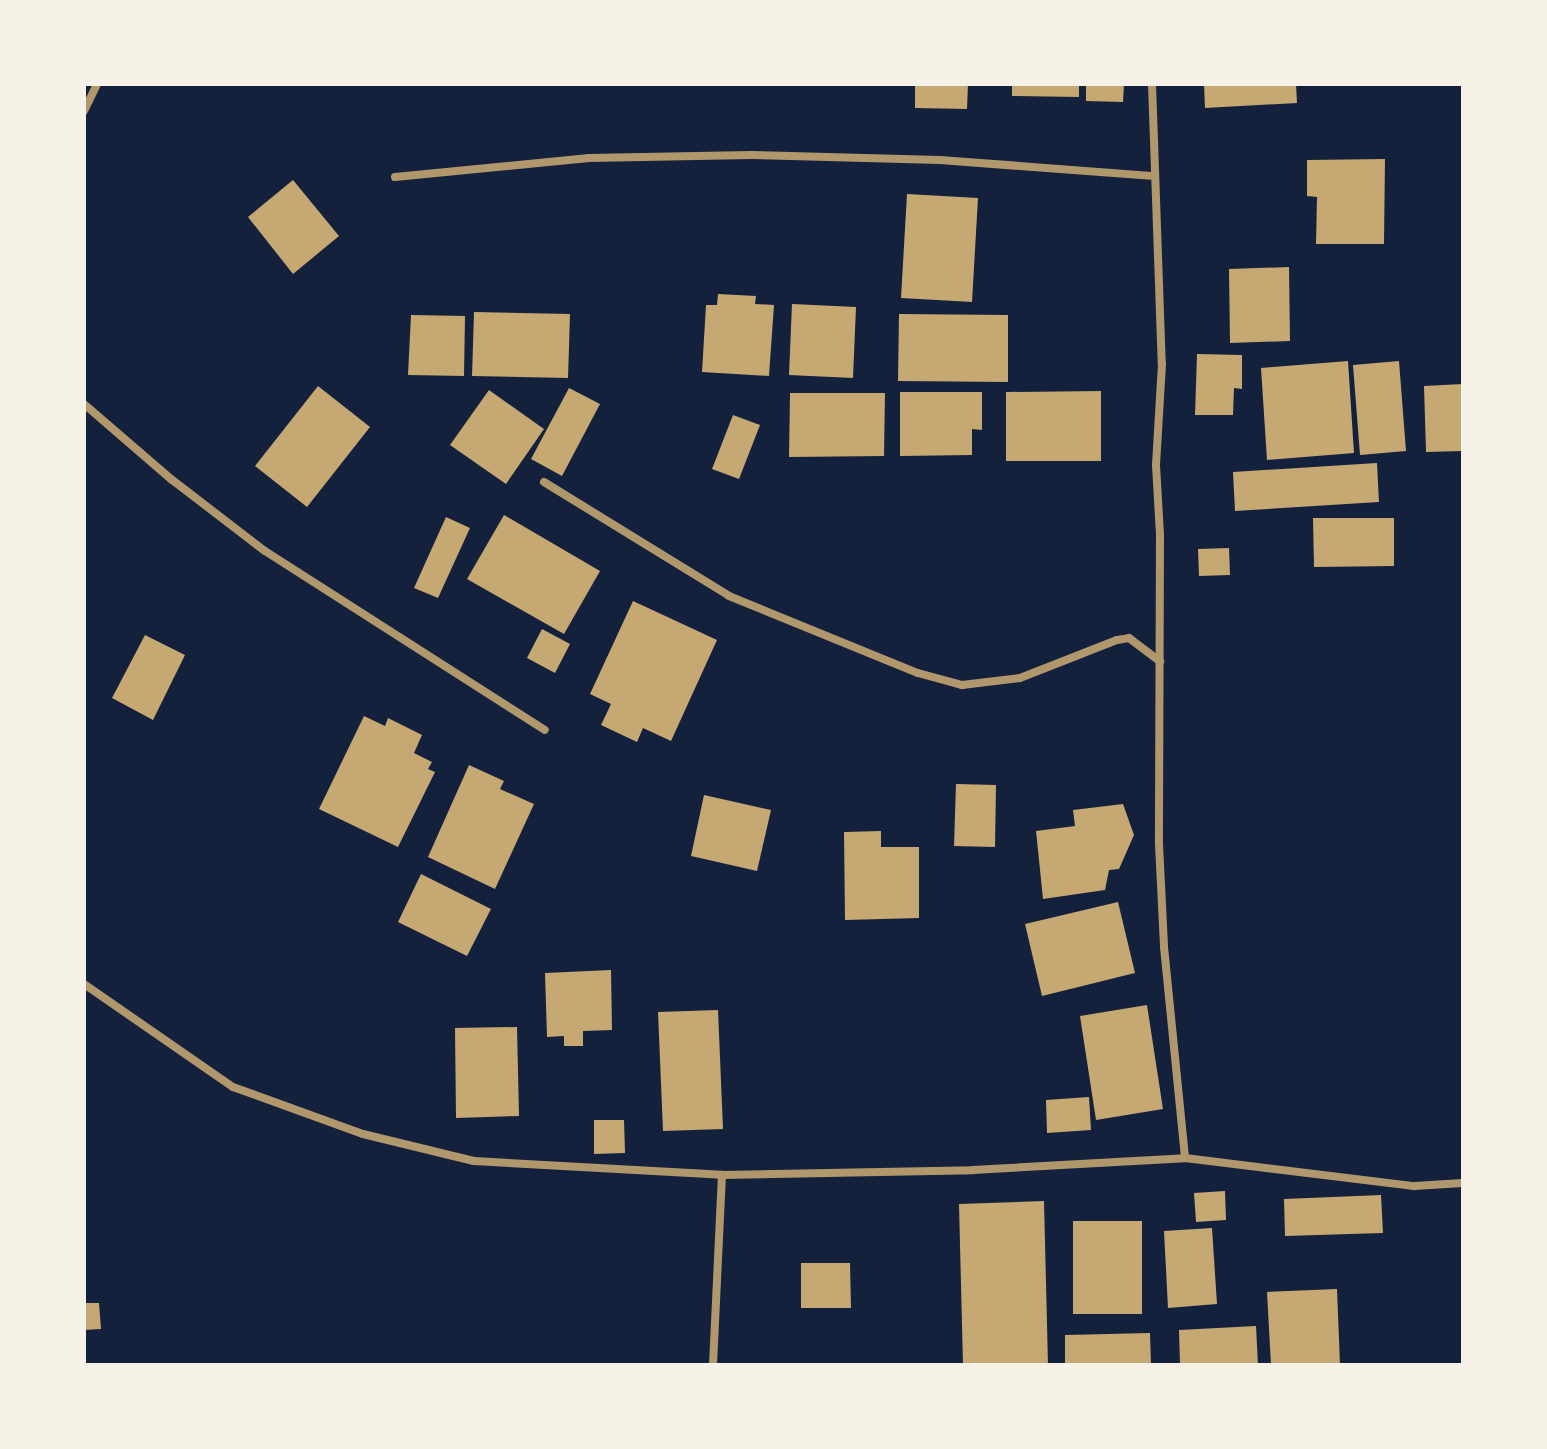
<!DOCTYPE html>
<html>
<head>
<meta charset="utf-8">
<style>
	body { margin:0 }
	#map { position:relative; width:1547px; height:1449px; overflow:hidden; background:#14213d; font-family:Manrope,sans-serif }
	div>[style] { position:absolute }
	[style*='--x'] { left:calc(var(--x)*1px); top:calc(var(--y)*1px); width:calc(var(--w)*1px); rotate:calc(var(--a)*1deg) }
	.building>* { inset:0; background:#c6a872 }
	.minor>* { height:8px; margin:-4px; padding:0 4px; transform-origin:4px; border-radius:4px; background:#b1986c }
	span { translate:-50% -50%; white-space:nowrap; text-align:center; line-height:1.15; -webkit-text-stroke:6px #f6f1e7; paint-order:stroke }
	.frame { position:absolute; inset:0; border:86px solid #f6f1e7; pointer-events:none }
</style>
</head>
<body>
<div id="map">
	<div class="building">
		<div style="clip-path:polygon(915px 84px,968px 84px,967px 109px,915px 108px)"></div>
		<div style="clip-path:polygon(1012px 84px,1079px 84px,1079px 97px,1012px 96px)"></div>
		<div style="clip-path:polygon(1086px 84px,1124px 84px,1123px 102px,1086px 101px)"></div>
		<div style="clip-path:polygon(1204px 84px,1296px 84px,1297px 103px,1205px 108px)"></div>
		<div style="clip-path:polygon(1385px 159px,1384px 244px,1316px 244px,1317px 197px,1307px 196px,1307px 160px)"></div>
		<div style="clip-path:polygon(293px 180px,339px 236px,293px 274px,248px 217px)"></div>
		<div style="clip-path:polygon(907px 194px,978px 198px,972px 302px,901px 298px)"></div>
		<div style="clip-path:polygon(1289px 267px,1290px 341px,1230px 343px,1229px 269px)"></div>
		<div style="clip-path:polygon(718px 294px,756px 296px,755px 304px,774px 305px,769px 376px,702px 372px,706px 305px,717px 305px)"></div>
		<div style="clip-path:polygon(792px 304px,856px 307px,853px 378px,789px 375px)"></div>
		<div style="clip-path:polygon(474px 312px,570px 314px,568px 378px,472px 376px)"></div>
		<div style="clip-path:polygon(899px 314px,1008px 315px,1008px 382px,898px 381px)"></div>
		<div style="clip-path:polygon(411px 315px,465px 316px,464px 376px,408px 375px)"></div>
		<div style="clip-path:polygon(1197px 354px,1242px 355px,1242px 389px,1234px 388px,1233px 415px,1195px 415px)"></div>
		<div style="clip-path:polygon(1348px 361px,1354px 453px,1267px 460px,1261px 368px)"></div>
		<div style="clip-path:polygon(1399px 361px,1406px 451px,1360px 455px,1353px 365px)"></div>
		<div style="clip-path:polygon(1463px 384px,1463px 451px,1426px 452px,1424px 386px)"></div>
		<div style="clip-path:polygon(318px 386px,370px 427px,307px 507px,255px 466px)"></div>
		<div style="clip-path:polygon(569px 388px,600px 404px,562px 476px,531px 459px)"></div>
		<div style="clip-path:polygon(489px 390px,544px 429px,506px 484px,450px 445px)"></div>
		<div style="clip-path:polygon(1101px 391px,1101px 461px,1006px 461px,1006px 392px)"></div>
		<div style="clip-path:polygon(900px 392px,982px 392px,982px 430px,972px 429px,972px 455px,900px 456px)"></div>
		<div style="clip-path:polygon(790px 393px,885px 393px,884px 456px,789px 457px)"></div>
		<div style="clip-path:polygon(733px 415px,760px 425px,739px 479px,712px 469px)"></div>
		<div style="clip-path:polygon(1377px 463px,1379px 502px,1235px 511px,1233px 472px)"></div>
		<div style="clip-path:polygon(504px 515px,600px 571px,564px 634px,467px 579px)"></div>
		<div style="clip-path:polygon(446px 517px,470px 528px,438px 598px,414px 588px)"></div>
		<div style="clip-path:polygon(1313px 518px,1394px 518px,1394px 566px,1314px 567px)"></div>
		<div style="clip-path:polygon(1229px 548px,1230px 575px,1199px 576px,1198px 549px)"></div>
		<div style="clip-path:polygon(633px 601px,717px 640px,671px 741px,643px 728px,637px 742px,601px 725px,611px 704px,590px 694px)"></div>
		<div style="clip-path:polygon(542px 629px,570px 644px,555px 673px,527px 658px)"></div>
		<div style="clip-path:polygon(145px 635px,185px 655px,153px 720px,112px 698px)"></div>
		<div style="clip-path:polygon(364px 716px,385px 726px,388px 718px,422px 735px,414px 753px,432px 762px,428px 769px,435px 772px,398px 847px,319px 809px)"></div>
		<div style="clip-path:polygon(469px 765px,504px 781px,500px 789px,534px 804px,495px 889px,428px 857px)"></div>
		<div style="clip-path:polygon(956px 784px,996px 785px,995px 847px,954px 846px)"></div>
		<div style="clip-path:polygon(704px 795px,771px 810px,757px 871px,691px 856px)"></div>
		<div style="clip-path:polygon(1123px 804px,1134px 835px,1119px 869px,1109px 870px,1105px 890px,1043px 899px,1036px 831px,1075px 826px,1073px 810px)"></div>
		<div style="clip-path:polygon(881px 831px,881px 847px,919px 847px,919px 918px,845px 920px,844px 832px)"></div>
		<div style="clip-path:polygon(421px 874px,491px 909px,467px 956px,398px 922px)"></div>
		<div style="clip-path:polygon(1118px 902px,1135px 973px,1042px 996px,1025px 924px)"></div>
		<div style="clip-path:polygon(611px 970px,612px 1030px,583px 1031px,583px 1046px,564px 1046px,564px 1036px,547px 1037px,545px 973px)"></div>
		<div style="clip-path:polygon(1147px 1005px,1163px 1109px,1096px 1120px,1080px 1016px)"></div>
		<div style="clip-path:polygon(718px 1010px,723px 1129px,663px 1131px,658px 1012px)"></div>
		<div style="clip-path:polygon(517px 1027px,519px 1116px,456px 1118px,455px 1028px)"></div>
		<div style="clip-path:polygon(1089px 1097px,1091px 1130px,1047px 1133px,1046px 1100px)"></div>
		<div style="clip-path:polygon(594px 1120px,624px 1120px,625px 1153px,594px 1154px)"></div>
		<div style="clip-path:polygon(1225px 1191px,1226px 1220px,1196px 1222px,1194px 1193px)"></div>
		<div style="clip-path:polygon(1381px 1195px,1383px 1233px,1285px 1236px,1284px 1199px)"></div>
		<div style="clip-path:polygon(1044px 1201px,1048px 1365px,963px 1365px,959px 1204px)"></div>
		<div style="clip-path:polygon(1073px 1221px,1142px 1221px,1142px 1314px,1073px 1314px)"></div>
		<div style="clip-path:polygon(1212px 1228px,1217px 1304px,1168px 1308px,1164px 1231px)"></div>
		<div style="clip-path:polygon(801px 1263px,850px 1263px,851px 1308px,801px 1308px)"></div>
		<div style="clip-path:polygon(1337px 1289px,1340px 1365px,1271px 1365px,1267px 1292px)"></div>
		<div style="clip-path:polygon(84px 1303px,99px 1303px,101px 1329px,84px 1330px)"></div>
		<div style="clip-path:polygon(1256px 1326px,1258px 1365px,1180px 1365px,1179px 1330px)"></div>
		<div style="clip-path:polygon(1150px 1333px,1151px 1365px,1065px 1365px,1065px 1335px)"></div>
	</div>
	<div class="minor">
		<div style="--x:1152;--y:84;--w:280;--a:88"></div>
		<div style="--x:1162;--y:364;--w:101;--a:93.4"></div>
		<div style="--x:1156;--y:465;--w:70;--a:86.7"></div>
		<div style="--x:1160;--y:535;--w:309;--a:90.2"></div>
		<div style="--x:1159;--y:844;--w:103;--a:87.2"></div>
		<div style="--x:1164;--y:947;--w:212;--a:84.3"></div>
		<div style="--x:84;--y:111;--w:30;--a:-64"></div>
		<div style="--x:395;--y:177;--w:195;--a:-5.6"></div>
		<div style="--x:589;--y:158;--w:162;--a:-1.1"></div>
		<div style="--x:751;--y:155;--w:189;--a:1.5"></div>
		<div style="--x:940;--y:160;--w:215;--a:4.3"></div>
		<div style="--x:84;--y:404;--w:115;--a:40.8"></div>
		<div style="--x:171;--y:479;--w:118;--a:37.5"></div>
		<div style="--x:265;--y:551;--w:332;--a:32.6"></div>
		<div style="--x:544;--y:482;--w:217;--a:31.6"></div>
		<div style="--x:729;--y:596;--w:204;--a:22.2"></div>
		<div style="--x:918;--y:673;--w:46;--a:15.3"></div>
		<div style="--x:962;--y:685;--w:58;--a:-6.9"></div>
		<div style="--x:1020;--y:678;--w:104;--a:-21.4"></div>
		<div style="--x:1117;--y:640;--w:12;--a:-9"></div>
		<div style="--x:1129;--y:638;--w:39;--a:37"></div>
		<div style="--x:84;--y:984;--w:181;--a:34.7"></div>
		<div style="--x:233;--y:1087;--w:138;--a:19.9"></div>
		<div style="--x:363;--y:1134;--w:114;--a:13.7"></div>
		<div style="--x:474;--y:1161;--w:248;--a:3.2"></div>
		<div style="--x:722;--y:1175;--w:251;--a:-1.1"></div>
		<div style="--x:973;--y:1170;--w:212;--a:-3.2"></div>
		<div style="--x:1185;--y:1158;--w:231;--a:7"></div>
		<div style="--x:1414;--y:1186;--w:49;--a:-3.5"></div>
		<div style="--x:713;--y:1365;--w:190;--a:-87.3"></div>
	</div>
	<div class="frame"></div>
</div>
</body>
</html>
